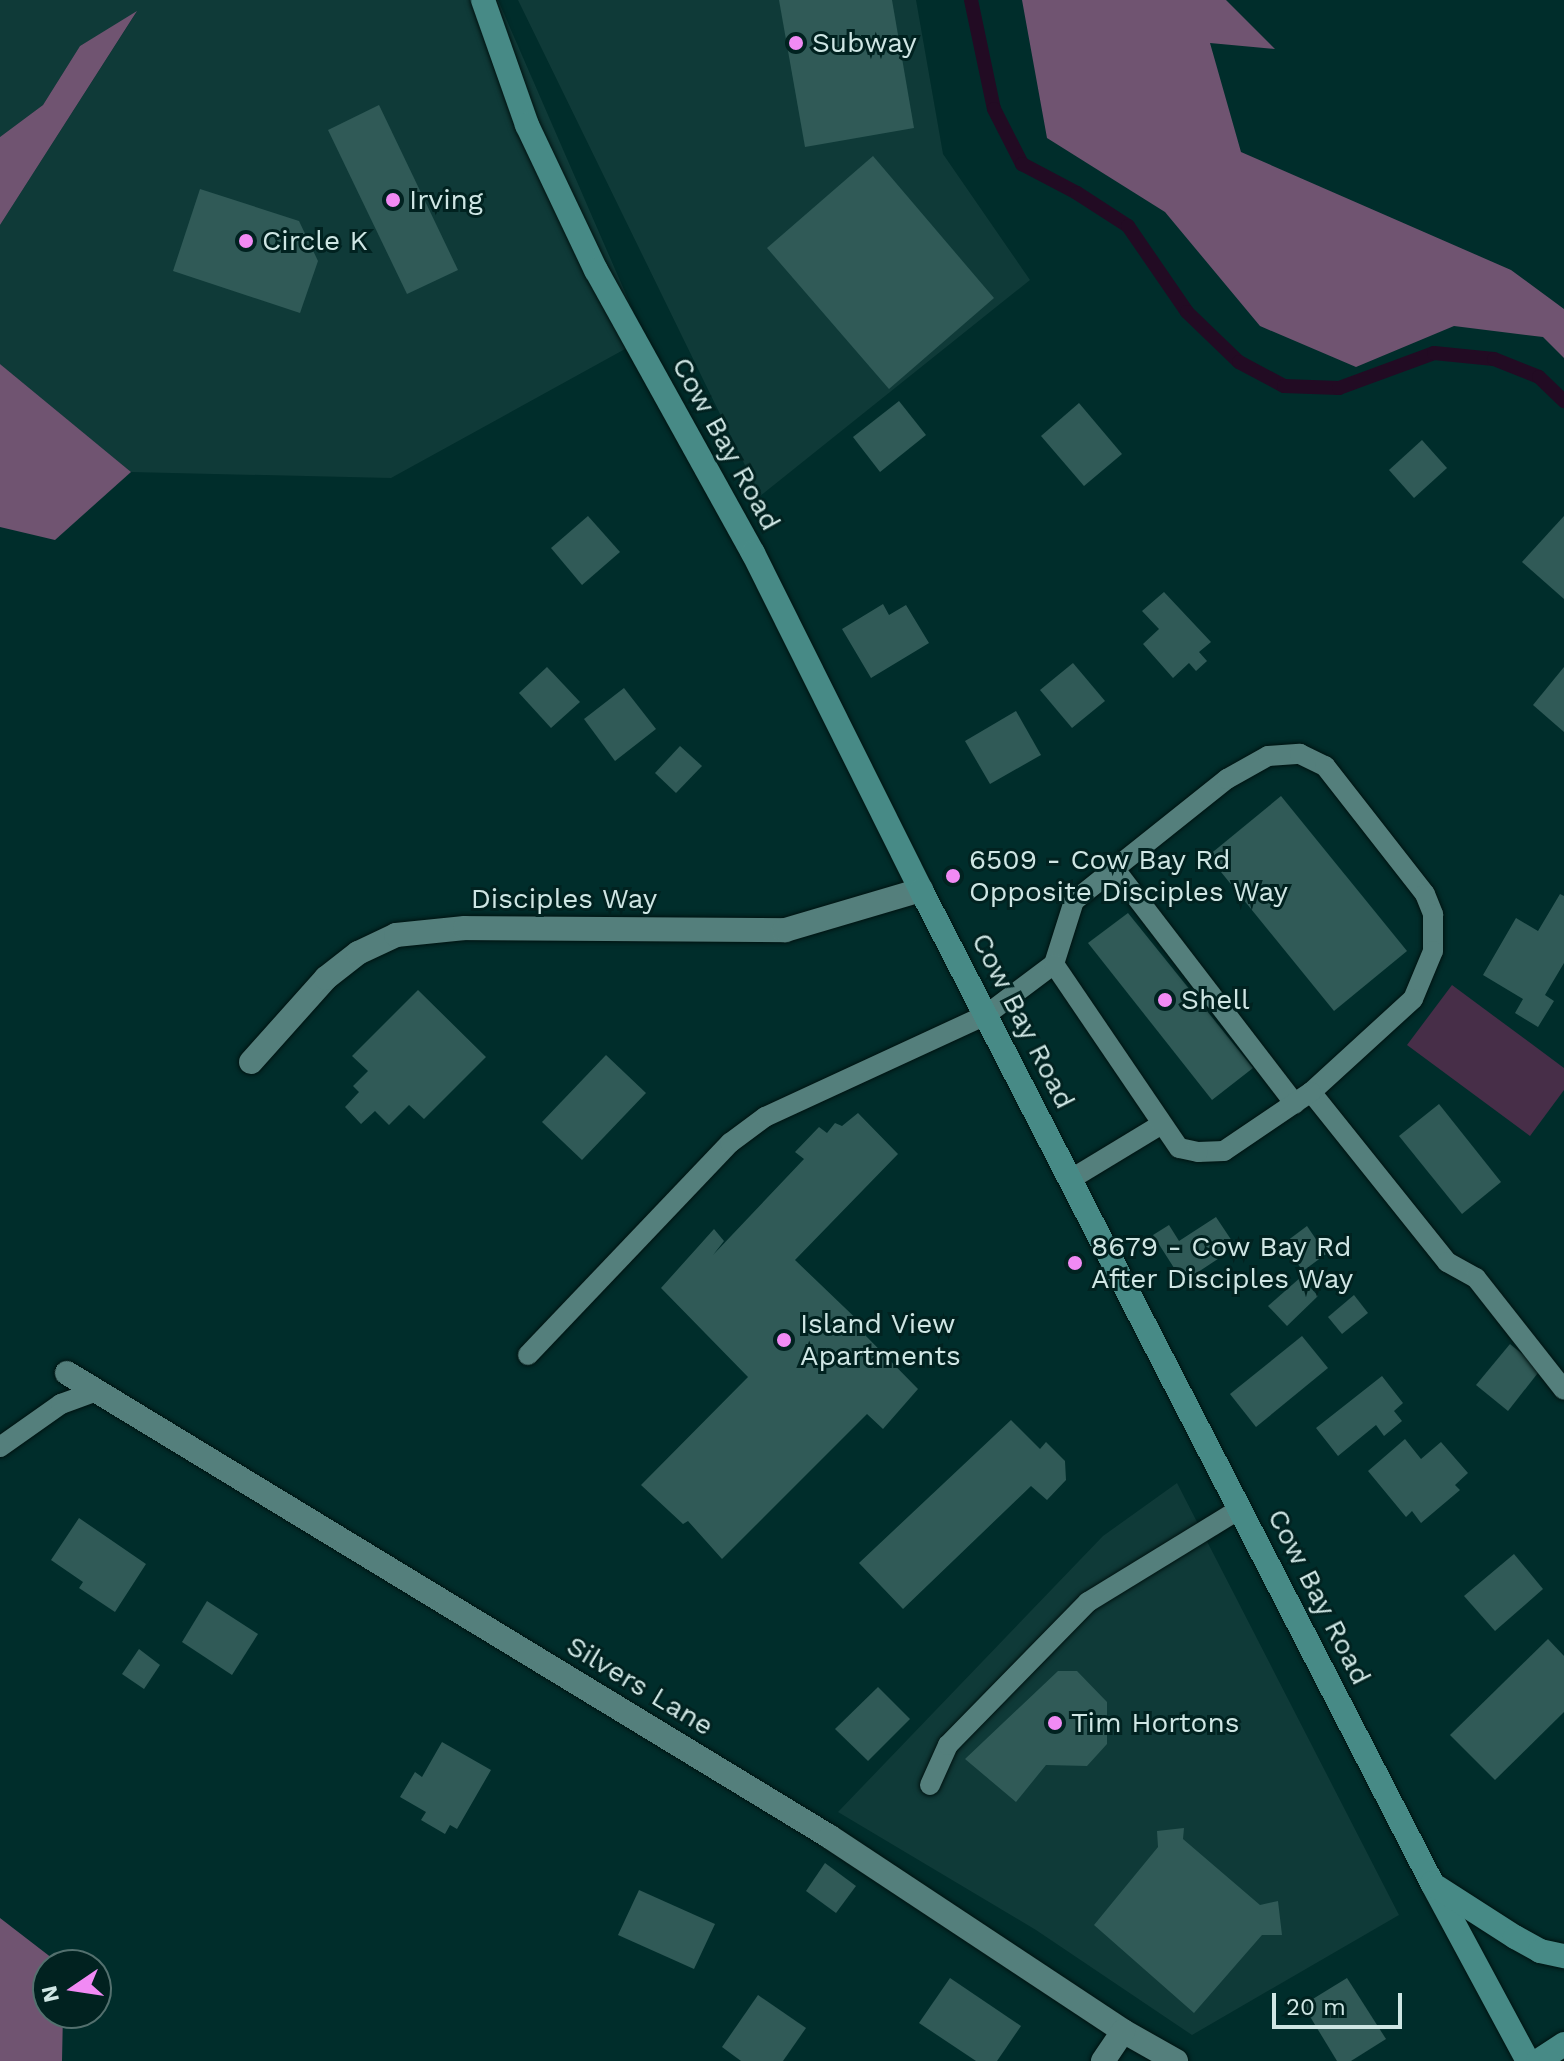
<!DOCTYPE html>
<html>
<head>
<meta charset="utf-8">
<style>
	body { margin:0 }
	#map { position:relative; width:1564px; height:2061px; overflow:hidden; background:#002d2b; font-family:"Work Sans",sans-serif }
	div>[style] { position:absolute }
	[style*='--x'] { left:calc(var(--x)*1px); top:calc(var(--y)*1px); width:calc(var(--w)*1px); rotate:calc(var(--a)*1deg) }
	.built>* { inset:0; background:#0f3a38 }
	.green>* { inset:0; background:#472e48 }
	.forest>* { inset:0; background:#705471 }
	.stream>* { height:14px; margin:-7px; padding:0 7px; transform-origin:7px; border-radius:7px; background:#220b23 }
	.building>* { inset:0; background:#305a57 }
	.roads { filter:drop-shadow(0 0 2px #001311) drop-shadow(0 0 2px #001311) }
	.lane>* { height:20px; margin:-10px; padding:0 10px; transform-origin:10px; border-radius:10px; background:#547f7c }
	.street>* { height:24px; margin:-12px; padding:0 12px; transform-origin:12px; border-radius:12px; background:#547f7c }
	.secondary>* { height:24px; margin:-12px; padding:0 12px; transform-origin:12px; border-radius:12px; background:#478a86 }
	.dots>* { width:22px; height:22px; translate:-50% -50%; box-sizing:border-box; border:4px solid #012220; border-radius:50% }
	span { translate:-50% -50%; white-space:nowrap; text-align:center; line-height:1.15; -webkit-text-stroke:6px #012220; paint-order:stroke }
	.poi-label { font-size:28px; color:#cfe6e4 }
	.left { translate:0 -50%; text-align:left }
	.street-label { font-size:28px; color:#cfe6e4 }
	.north { position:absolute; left:32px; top:1949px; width:80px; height:80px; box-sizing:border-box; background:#012220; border:2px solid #53706e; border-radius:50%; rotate:257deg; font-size:22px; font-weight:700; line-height:32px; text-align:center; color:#cfe6e4 }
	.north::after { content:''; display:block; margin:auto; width:28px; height:36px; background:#f18af4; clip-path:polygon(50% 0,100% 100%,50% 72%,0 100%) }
	.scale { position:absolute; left:1272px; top:1993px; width:130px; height:36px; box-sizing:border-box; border:4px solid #cfe6e4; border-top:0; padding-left:10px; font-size:24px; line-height:28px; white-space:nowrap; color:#cfe6e4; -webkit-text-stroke:6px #012220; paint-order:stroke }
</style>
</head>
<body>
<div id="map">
	<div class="built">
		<div style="clip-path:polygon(0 0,498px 0,645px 338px,391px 478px,131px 472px,0 364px,0 225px,136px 13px,80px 46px,43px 105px,0 137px)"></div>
		<div style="clip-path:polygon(518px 0,916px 0,943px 154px,1030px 280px,760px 496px)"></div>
		<div style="clip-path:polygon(1177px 1483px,1399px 1915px,1192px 2035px,1036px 1930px,838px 1812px,1103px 1536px)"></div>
	</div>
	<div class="green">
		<div style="clip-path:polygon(1452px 985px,1564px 1068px,1564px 1090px,1530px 1136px,1407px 1045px)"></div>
	</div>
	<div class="forest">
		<div style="clip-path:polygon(1022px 0,1226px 0,1275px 49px,1210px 43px,1241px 152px,1511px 270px,1564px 309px,1564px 358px,1543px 337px,1454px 326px,1356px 367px,1260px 326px,1165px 212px,1047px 138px)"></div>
		<div style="clip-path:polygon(137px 11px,0 225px,0 137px,43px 105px,80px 46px)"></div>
		<div style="clip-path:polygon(0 364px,131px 472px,55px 540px,0 527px)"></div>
		<div style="clip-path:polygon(0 1918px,61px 1965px,48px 1965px,48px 2013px,63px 2013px,62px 2061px,0 2061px)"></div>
	</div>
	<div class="stream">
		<div style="--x:971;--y:0;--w:111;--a:78.1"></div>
		<div style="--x:994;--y:109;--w:62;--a:63"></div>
		<div style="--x:1022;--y:164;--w:62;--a:27.8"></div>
		<div style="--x:1077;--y:193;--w:61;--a:32.9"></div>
		<div style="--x:1128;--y:226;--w:104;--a:55.5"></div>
		<div style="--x:1187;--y:312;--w:72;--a:43.9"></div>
		<div style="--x:1239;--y:362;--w:51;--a:28.1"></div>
		<div style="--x:1284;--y:386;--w:55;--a:2.1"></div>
		<div style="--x:1339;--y:388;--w:101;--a:-20.2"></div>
		<div style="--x:1434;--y:353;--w:60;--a:5.7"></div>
		<div style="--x:1494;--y:359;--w:48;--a:21.8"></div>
		<div style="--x:1539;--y:377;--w:35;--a:44"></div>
	</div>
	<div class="building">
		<div style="clip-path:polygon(779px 0,892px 0,914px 128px,805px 147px)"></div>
		<div style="clip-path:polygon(379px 105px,458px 270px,407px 294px,328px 130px)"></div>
		<div style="clip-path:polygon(873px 156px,994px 298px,889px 389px,767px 248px)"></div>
		<div style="clip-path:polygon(200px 189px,299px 221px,318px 261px,300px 313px,173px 271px)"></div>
		<div style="clip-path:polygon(899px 401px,926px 435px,880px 472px,853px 437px)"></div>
		<div style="clip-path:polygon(1079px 403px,1122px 454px,1084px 486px,1041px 436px)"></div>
		<div style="clip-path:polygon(1422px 440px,1447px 468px,1414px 498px,1389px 470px)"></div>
		<div style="clip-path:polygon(588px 516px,620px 552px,582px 585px,551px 548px)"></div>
		<div style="clip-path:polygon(1564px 516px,1564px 599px,1522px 562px)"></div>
		<div style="clip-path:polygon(1164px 592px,1211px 642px,1199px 652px,1207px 661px,1196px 671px,1189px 663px,1173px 678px,1143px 644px,1159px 629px,1142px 611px)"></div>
		<div style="clip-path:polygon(883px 604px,889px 615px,906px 605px,929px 643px,871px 678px,842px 629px)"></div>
		<div style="clip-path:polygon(1073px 663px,1105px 701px,1072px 728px,1040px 690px)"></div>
		<div style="clip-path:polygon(547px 667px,580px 702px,551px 728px,519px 693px)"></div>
		<div style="clip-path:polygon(1564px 667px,1564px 732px,1533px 705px)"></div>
		<div style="clip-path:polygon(624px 688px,656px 729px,615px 761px,584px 719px)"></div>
		<div style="clip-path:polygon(1016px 711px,1041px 755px,990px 784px,965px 741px)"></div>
		<div style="clip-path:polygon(680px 746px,702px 766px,676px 793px,655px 773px)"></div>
		<div style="clip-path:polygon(1281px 796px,1407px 951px,1334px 1011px,1208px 856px)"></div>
		<div style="clip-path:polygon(1560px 894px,1564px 896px,1564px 963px,1545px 995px,1554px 1001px,1538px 1027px,1515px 1013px,1523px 999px,1483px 975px,1516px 918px,1538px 931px)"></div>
		<div style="clip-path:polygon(1128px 913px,1253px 1068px,1212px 1100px,1088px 943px)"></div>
		<div style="clip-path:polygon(418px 990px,486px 1057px,424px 1119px,409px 1105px,389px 1125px,375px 1111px,361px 1124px,345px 1107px,359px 1092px,353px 1086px,368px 1071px,352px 1056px)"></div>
		<div style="clip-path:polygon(606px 1055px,646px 1093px,582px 1160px,542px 1122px)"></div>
		<div style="clip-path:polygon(1439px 1104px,1501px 1182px,1462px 1214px,1399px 1136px)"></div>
		<div style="clip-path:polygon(858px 1113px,898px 1154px,795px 1260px,868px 1330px,864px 1334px,918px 1389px,883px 1429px,867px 1414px,722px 1559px,688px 1521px,683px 1524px,641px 1485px,748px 1377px,661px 1288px,714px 1229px,724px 1241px,713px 1255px,804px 1159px,795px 1152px,819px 1127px,827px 1133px,835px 1123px,842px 1126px)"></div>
		<div style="clip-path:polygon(1216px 1217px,1236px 1247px,1183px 1282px,1153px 1235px,1169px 1225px,1179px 1241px)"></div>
		<div style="clip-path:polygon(1307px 1226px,1326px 1254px,1303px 1271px,1283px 1244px)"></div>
		<div style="clip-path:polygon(1301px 1277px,1318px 1296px,1287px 1326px,1268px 1306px)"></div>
		<div style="clip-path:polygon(1354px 1295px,1368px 1313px,1342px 1334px,1328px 1317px)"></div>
		<div style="clip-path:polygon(1302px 1336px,1328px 1368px,1256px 1427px,1230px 1394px)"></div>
		<div style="clip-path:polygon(1510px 1344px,1541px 1369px,1508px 1411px,1476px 1385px)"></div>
		<div style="clip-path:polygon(1382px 1376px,1403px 1403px,1394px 1411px,1402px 1421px,1384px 1436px,1376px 1425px,1338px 1456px,1316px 1428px)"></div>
		<div style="clip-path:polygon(1011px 1420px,1040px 1449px,1046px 1442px,1065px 1461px,1066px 1480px,1047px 1500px,1031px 1486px,903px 1609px,859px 1563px)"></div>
		<div style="clip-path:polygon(1405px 1439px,1421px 1459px,1441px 1442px,1468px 1473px,1455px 1485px,1460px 1490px,1421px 1523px,1412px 1511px,1406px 1517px,1368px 1471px)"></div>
		<div style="clip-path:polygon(79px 1518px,146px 1564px,115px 1612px,79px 1588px,83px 1582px,51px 1560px)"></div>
		<div style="clip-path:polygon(1514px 1554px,1543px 1589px,1495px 1631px,1464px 1596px)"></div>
		<div style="clip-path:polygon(207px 1601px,258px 1634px,232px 1675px,182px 1642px)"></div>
		<div style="clip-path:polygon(1548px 1639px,1564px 1656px,1564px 1712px,1495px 1780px,1450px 1735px)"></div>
		<div style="clip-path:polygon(139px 1649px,160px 1665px,144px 1689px,122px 1674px)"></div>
		<div style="clip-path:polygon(1058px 1671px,1077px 1671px,1107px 1702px,1107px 1744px,1087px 1766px,1046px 1765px,1016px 1802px,965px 1759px)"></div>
		<div style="clip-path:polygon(878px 1687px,910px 1719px,868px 1761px,835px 1729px)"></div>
		<div style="clip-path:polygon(442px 1742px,491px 1770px,457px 1829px,450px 1825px,445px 1834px,421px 1820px,426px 1812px,400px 1797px,415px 1772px,422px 1777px)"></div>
		<div style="clip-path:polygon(1184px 1828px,1183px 1839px,1260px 1905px,1278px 1901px,1282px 1935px,1262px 1935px,1194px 2013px,1094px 1925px,1158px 1847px,1157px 1831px)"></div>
		<div style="clip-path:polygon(825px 1863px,856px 1886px,836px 1913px,806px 1891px)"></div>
		<div style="clip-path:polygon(639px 1890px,715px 1924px,694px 1969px,618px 1935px)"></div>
		<div style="clip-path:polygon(950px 1978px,1021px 2026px,997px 2061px,976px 2061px,919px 2023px)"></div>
		<div style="clip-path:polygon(1347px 1978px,1386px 2039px,1351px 2061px,1337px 2061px,1303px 2005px)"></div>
		<div style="clip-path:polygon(758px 1995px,806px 2028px,783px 2061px,741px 2061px,722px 2047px)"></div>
	</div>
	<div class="roads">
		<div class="lane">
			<div style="--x:1114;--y:868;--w:297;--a:52.5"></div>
			<div style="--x:1311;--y:1092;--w:218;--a:51.3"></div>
			<div style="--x:1447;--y:1262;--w:33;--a:29"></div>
			<div style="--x:1476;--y:1278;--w:142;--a:51.8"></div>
			<div style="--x:1071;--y:1179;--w:104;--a:-31.2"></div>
			<div style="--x:528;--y:1355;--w:293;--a:-46.4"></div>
			<div style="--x:730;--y:1143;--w:44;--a:-36.6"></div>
			<div style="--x:765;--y:1117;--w:243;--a:-24.8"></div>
			<div style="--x:986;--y:1015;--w:85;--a:-36.9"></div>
			<div style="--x:1054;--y:964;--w:66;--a:-72.4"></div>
			<div style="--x:1074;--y:901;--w:196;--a:-38.6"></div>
			<div style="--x:1227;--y:779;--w:47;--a:-29.3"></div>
			<div style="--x:1268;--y:756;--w:32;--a:-4"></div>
			<div style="--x:1300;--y:754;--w:28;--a:26"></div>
			<div style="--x:1325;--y:766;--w:162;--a:52"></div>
			<div style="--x:1425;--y:894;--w:22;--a:68"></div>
			<div style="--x:1433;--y:914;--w:37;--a:90"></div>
			<div style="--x:1433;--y:951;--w:52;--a:112.6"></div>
			<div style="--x:1413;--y:999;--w:138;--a:137.6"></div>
			<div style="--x:1311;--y:1092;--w:105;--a:145.9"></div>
			<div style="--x:1224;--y:1151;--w:26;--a:178"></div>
			<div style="--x:1198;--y:1152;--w:19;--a:-168"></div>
			<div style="--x:1179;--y:1148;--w:222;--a:-124.2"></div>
			<div style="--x:0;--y:1447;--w:75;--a:-35.2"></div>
			<div style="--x:61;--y:1404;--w:37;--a:-20"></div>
			<div style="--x:930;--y:1785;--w:44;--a:-65.8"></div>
			<div style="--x:948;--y:1745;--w:200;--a:-45.6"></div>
			<div style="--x:1088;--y:1602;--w:178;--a:-31.5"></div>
		</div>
		<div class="street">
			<div style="--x:251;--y:1062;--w:113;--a:-48.2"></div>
			<div style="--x:326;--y:978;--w:41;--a:-38"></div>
			<div style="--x:358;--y:953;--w:42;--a:-25.3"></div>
			<div style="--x:396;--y:935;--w:69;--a:-5.8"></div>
			<div style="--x:465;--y:928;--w:320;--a:0.4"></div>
			<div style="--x:785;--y:930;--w:142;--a:-16.4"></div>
			<div style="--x:67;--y:1373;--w:893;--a:31.3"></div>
			<div style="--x:830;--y:1837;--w:351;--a:33.5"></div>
			<div style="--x:1123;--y:2031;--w:61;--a:29.5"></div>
			<div style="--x:1103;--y:2061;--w:36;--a:-56"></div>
		</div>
		<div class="secondary">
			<div style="--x:483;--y:0;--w:133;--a:70.6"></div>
			<div style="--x:527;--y:125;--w:161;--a:64.6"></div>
			<div style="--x:596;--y:270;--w:324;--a:61"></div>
			<div style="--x:753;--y:553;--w:377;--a:63.5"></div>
			<div style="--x:921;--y:890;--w:1117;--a:62.77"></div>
			<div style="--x:1432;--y:1883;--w:202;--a:61.7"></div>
			<div style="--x:1437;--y:1887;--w:93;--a:32.7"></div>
			<div style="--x:1515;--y:1937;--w:29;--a:29"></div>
			<div style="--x:1540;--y:1951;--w:25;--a:12"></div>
			<div style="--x:1538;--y:2061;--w:31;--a:-33"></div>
		</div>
	</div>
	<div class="dots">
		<div style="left:796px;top:43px;background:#f18af4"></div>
		<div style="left:393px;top:200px;background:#f18af4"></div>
		<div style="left:246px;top:241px;background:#f18af4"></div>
		<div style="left:953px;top:876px;background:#f18af4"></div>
		<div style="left:1165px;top:1000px;background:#f18af4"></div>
		<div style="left:1075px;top:1263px;background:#f18af4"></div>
		<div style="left:784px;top:1340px;background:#f18af4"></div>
		<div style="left:1055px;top:1723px;background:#f18af4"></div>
	</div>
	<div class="poi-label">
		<span class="left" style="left:812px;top:43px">Subway</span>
		<span class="left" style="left:409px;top:200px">Irving</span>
		<span class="left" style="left:262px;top:241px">Circle K</span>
		<span class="left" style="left:969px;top:876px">6509 - Cow Bay Rd<br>Opposite Disciples Way</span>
		<span class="left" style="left:1181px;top:1000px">Shell</span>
		<span class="left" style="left:1091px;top:1263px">8679 - Cow Bay Rd<br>After Disciples Way</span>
		<span class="left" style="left:800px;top:1340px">Island View<br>Apartments</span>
		<span class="left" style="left:1071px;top:1723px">Tim Hortons</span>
	</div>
	<div class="street-label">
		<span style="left:726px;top:444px;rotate:61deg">Cow Bay Road</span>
		<span style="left:564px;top:899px">Disciples Way</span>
		<span style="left:1023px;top:1021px;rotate:63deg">Cow Bay Road</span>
		<span style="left:1319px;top:1597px;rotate:63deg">Cow Bay Road</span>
		<span style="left:640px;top:1686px;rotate:31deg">Silvers Lane</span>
	</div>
	<div class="north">N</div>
	<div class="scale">20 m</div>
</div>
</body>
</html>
